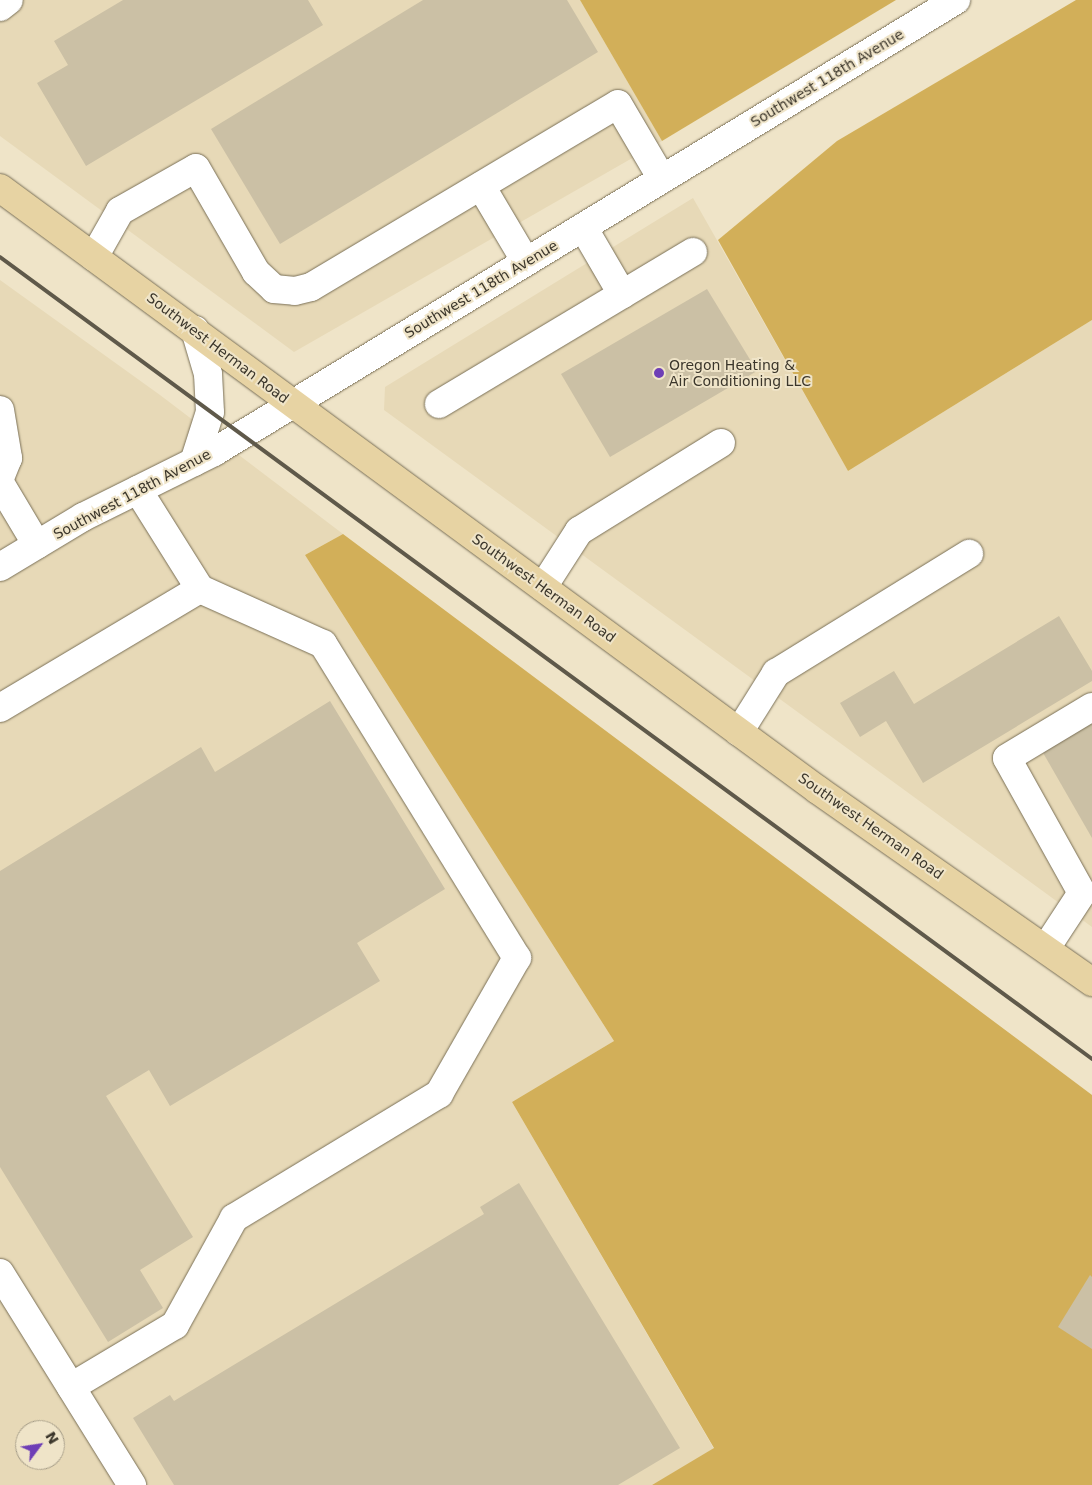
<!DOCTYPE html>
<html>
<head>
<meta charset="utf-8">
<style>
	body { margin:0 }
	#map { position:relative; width:1092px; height:1485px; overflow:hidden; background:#efe4c8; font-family:"DejaVu Sans",sans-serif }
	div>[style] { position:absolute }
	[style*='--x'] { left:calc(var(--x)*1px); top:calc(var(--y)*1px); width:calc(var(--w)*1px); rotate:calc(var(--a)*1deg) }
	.built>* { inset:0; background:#e7d9b7 }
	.green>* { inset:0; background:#d2af59 }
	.building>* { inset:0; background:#cbc0a5 }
	.roads { filter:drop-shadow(0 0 1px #7a7057) drop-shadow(0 0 1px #7a7057) }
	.minor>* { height:28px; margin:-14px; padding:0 14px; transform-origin:14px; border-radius:14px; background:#fff }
	.major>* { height:28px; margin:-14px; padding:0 14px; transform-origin:14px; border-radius:14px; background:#e7d3a3 }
	.rail>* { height:4px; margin:-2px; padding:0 2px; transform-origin:2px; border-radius:2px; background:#5f594a }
	.dots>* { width:14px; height:14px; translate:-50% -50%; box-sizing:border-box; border:2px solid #efe4c8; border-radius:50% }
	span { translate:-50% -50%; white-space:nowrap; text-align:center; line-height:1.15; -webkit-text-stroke:4px #efe4c8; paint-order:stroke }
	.street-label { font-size:14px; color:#3b362b }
	.poi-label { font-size:14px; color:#3b362b }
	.left { translate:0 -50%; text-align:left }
	.north { position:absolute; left:15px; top:1420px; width:50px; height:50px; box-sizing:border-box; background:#efe4c8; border:1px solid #a79e89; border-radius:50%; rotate:59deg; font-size:14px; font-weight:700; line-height:20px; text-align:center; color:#3b362b }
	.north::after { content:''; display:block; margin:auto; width:18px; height:22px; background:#6e3eb6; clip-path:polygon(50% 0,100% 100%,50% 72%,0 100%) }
</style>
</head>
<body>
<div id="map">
	<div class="built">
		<div style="clip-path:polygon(0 0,580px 0,662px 141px,294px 352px,0 136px)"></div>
		<div style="clip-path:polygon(693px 198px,848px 471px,1092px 320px,1092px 927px,384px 410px,385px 387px)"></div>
		<div style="clip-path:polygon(evenodd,0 280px,160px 395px,343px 534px,305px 555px,614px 1041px,512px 1102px,714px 1449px,652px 1485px,0 1485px,0 280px,25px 1430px,55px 1430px,55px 1460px,25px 1460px,25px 1430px)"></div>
	</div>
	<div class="green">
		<div style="clip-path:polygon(580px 0,896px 0,662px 141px)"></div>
		<div style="clip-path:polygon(1076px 0,1092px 0,1092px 320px,848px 471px,718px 240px,837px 141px)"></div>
		<div style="clip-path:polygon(343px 534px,1092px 1095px,1092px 1485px,652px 1485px,714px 1448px,512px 1102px,614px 1041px,305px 555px)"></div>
	</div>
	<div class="building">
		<div style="clip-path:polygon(123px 0,308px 0,323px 25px,86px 166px,37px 83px,68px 65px,54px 41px)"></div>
		<div style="clip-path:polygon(423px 0,567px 0,598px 52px,280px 244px,211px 129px)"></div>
		<div style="clip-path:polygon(707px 289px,757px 371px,610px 457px,561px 374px)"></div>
		<div style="clip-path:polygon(1059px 616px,1092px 671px,1092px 681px,923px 783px,886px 721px,860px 737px,840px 703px,894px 671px,914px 704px)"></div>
		<div style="clip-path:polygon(330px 701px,445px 889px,357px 943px,380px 981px,170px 1106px,149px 1070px,106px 1096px,193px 1237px,140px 1270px,163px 1308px,108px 1342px,0 1167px,0 871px,201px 747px,215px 772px)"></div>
		<div style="clip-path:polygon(1092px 721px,1092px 838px,1042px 751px)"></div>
		<div style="clip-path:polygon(519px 1183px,680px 1448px,618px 1485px,174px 1485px,133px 1418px,170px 1395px,174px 1401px,484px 1214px,480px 1207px)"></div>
		<div style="clip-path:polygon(1090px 1275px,1092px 1277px,1092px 1349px,1058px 1327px)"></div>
	</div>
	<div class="roads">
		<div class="minor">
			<div style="--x:0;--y:7;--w:11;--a:-38"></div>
			<div style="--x:481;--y:186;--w:88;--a:59.4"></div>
			<div style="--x:583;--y:227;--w:78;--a:59.8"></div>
			<div style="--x:94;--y:257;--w:53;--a:-60.5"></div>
			<div style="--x:120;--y:211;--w:87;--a:-29.5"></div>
			<div style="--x:196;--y:168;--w:120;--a:60"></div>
			<div style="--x:256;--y:272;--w:25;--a:43"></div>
			<div style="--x:274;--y:289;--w:21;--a:5"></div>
			<div style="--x:295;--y:291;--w:16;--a:-14"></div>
			<div style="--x:311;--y:287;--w:357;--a:-30.8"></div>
			<div style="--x:618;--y:104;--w:87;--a:59.6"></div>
			<div style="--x:439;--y:404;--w:296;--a:-30.9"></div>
			<div style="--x:0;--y:410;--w:49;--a:80.5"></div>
			<div style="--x:8;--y:458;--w:22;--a:112"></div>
			<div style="--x:194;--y:462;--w:52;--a:-72.3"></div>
			<div style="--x:210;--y:412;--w:38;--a:-93"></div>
			<div style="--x:208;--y:374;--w:46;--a:-106.5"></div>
			<div style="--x:0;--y:483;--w:72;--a:59.2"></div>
			<div style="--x:0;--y:567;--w:97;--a:-31.1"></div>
			<div style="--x:83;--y:517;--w:146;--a:-26.4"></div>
			<div style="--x:214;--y:452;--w:869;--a:-31.35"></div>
			<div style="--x:543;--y:587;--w:67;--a:-57.3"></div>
			<div style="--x:579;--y:531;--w:167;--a:-31.8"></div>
			<div style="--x:0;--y:708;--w:233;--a:-30.8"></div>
			<div style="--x:200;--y:589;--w:117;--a:-122.1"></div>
			<div style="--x:739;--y:732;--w:70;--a:-57.9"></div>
			<div style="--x:776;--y:673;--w:227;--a:-31.7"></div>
			<div style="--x:1046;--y:948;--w:66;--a:-56.8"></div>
			<div style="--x:1082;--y:893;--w:154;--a:-119.1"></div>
			<div style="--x:1007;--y:758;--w:99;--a:-31"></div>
			<div style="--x:0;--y:1273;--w:250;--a:58.1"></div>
			<div style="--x:71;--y:1387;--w:121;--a:-30.8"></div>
			<div style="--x:175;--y:1325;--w:122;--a:-61.1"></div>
			<div style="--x:234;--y:1218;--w:240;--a:-31.2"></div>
			<div style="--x:439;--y:1094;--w:157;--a:-60.2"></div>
			<div style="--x:517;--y:958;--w:369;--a:-121.7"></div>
			<div style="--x:323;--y:644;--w:135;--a:-155.9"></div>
		</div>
		<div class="major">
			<div style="--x:0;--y:188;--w:1016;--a:36.35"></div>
			<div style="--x:818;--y:790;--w:335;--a:35"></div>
		</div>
	</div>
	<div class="rail">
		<div style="--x:0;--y:257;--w:1355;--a:36.29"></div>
	</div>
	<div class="dots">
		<div style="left:659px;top:373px;background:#6e3eb6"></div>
	</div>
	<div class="street-label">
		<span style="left:827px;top:78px;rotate:-31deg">Southwest 118th Avenue</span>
		<span style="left:481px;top:289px;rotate:-31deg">Southwest 118th Avenue</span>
		<span style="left:218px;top:348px;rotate:37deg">Southwest Herman Road</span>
		<span style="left:132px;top:494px;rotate:-28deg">Southwest 118th Avenue</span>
		<span style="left:544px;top:588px;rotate:36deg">Southwest Herman Road</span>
		<span style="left:871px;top:826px;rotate:35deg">Southwest Herman Road</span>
	</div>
	<div class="poi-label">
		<span class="left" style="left:669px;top:373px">Oregon Heating &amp;<br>Air Conditioning LLC</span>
	</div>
	<div class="north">N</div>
</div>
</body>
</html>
